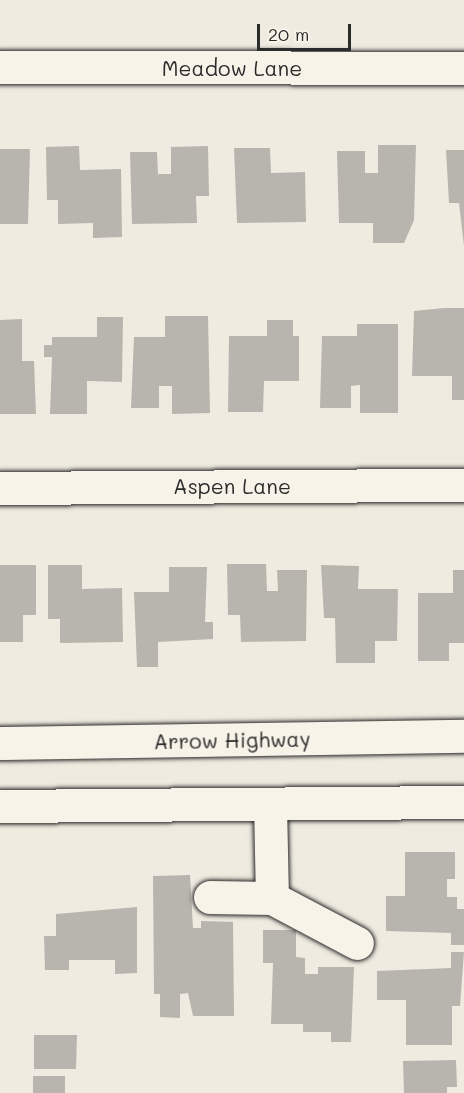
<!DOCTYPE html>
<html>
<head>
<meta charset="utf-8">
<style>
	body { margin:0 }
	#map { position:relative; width:464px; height:1093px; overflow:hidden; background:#efebe0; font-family:Mali,sans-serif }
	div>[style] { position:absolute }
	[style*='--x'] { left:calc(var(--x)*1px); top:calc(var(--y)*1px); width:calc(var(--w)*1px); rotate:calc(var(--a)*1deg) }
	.building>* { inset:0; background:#b8b5ae }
	.roads { filter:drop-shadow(0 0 2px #2b2b2b) drop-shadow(0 0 2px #2b2b2b) }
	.minor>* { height:33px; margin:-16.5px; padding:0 16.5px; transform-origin:16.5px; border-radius:16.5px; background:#f7f3e8 }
	.major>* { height:33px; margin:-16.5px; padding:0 16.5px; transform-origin:16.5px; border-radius:16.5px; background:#f7f3e8 }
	span { translate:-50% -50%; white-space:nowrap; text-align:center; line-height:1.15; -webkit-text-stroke:4.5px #f7f3e8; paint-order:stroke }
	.street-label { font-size:21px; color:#2b2b2b }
	.scale { position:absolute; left:257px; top:24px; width:94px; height:27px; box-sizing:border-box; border:3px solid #2b2b2b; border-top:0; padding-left:8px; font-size:18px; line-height:21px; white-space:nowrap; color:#2b2b2b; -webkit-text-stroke:4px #f7f3e8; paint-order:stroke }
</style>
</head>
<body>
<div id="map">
	<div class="building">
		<div style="clip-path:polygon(378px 145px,416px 145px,414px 220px,404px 243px,373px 243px,373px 223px,339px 223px,337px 151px,365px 151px,365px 173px,378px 173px)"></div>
		<div style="clip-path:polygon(79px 146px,80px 170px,121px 169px,122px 237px,93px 238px,93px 223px,58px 224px,58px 200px,47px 200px,46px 147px)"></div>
		<div style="clip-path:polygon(208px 146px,209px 196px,196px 196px,197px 223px,132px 224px,130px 152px,157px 152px,158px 174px,171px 174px,171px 147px)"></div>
		<div style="clip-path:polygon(234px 148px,270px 148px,271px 173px,305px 172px,306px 222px,237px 223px)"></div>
		<div style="clip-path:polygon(0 149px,30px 149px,28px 224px,0 224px)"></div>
		<div style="clip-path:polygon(446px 150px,464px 150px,464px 246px,459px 203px,449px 203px)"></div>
		<div style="clip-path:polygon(444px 308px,464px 308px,464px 400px,452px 400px,452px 376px,412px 376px,414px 311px)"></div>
		<div style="clip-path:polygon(165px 316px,208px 316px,210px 413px,172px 414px,172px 386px,159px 386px,159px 408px,131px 408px,134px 337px,165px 337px)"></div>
		<div style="clip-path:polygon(97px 317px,123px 317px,122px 382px,87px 381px,87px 414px,50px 414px,52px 357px,44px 357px,44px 345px,52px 345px,52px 337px,97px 337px)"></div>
		<div style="clip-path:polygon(22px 319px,22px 361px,34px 361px,36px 414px,0 414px,0 320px)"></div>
		<div style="clip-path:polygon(267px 320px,293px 320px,293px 336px,299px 336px,299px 381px,264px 381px,263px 412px,228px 412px,229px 336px,267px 336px)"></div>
		<div style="clip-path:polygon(357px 324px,398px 324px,398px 413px,360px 413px,360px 385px,351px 386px,351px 408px,320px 408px,322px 336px,357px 336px)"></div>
		<div style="clip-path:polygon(227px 564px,266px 564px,267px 591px,278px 591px,277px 570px,307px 570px,306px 641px,241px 642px,240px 615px,228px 615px)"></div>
		<div style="clip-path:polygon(0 565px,36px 565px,36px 615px,23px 615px,23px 642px,0 642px)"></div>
		<div style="clip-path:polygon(48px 565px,82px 565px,82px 589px,122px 588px,123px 642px,60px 643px,60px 619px,48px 619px)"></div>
		<div style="clip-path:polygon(321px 565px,359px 566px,358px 589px,398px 589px,397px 641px,375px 641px,375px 663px,336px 663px,335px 618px,324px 618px)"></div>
		<div style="clip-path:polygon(169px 567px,207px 567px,205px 622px,213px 622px,213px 639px,158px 642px,158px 667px,137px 667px,134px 592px,169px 592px)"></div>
		<div style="clip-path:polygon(453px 570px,464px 570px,464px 643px,449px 643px,449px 661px,418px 661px,418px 593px,453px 593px)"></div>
		<div style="clip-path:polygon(405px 852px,455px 852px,455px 879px,447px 879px,447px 897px,457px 897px,457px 909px,464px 909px,464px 945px,451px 945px,451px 933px,386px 931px,386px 896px,405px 896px)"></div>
		<div style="clip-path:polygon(190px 875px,193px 928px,201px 928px,201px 921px,233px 922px,234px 1016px,193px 1016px,188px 993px,180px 994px,180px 1018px,160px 1017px,160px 994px,154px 994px,153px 876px)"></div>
		<div style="clip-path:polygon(137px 907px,137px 973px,115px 974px,115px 960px,69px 960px,69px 970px,45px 970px,44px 936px,56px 936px,56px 914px)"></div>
		<div style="clip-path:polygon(263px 930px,296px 930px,296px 957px,305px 958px,305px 974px,318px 974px,318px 967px,354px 967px,351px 1042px,331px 1042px,331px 1032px,303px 1032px,303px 1024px,271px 1024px,273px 963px,263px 963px)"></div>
		<div style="clip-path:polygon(451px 952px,464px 952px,460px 1006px,452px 1006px,452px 1045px,406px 1045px,406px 1000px,377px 1000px,377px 971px,451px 968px)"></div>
		<div style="clip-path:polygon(34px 1035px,77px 1035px,76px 1069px,34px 1069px)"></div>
		<div style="clip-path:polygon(456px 1060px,457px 1087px,447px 1087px,447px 1093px,404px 1093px,403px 1061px)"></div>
		<div style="clip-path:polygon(33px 1076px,65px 1076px,65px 1093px,33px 1093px)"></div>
	</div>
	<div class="roads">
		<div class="minor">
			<div style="--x:0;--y:67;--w:464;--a:0.1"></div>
			<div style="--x:0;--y:488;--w:464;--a:-0.4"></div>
			<div style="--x:270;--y:804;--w:94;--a:88.8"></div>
			<div style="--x:210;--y:897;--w:62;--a:0.9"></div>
			<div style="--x:272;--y:898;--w:96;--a:27.9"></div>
		</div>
		<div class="major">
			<div style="--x:0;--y:743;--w:464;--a:-0.9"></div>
			<div style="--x:0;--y:806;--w:464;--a:-0.5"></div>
		</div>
	</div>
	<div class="street-label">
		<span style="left:232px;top:68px">Meadow Lane</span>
		<span style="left:232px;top:486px">Aspen Lane</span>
		<span style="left:232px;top:740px;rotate:-1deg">Arrow Highway</span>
	</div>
	<div class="scale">20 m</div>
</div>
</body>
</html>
